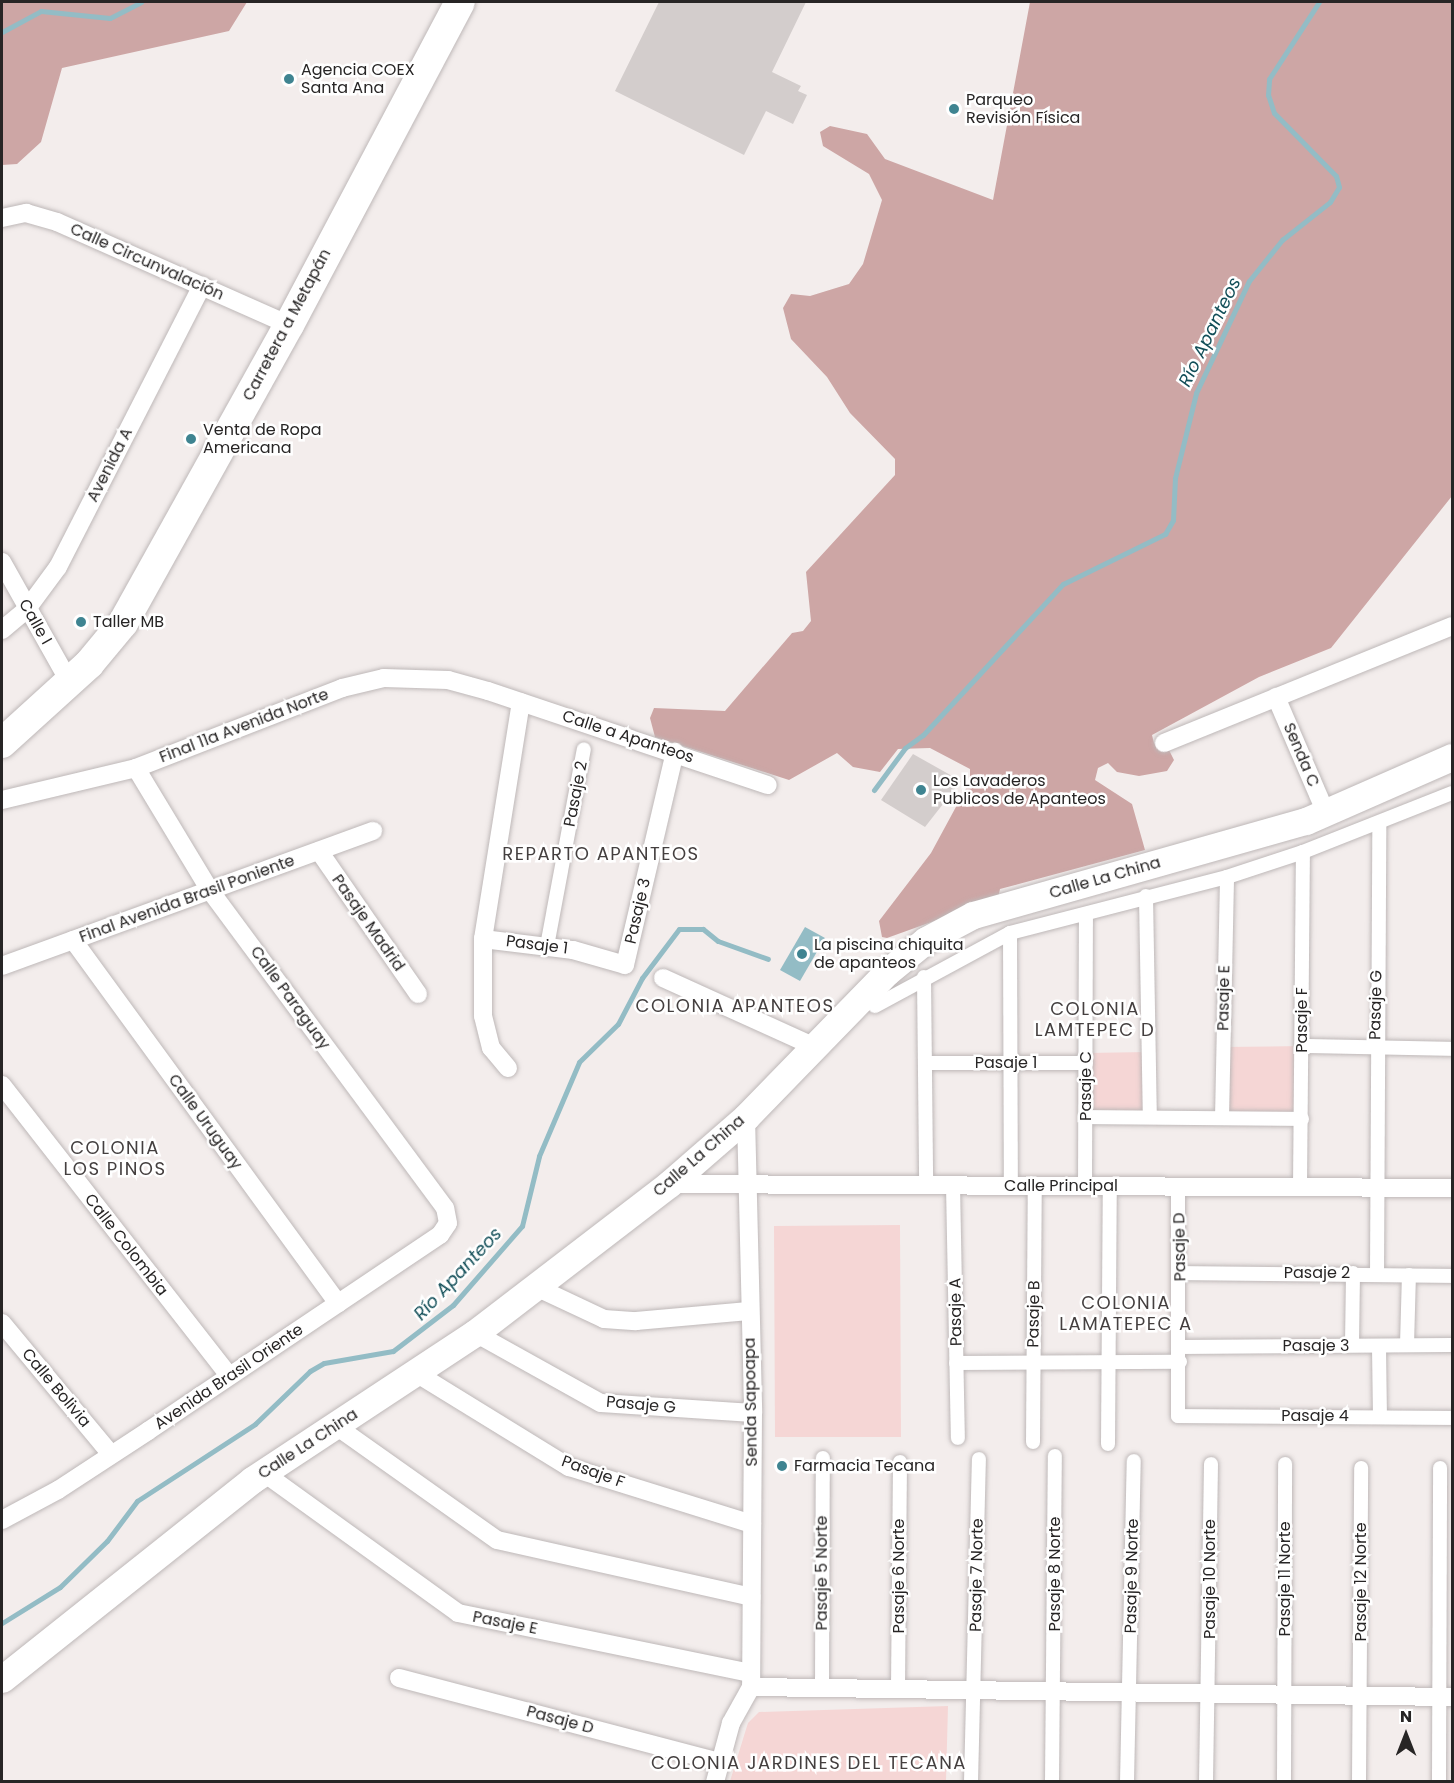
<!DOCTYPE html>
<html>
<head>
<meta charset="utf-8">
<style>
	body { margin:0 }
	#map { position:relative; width:1454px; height:1783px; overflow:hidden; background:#f3edec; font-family:Poppins,sans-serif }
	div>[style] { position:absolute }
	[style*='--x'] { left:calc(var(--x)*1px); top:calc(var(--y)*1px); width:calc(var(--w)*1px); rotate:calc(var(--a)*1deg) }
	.green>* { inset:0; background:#f5d6d5 }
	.forest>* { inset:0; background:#cda6a5 }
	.water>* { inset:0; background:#93bcc5 }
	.stream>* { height:5px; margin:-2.5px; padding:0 2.5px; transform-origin:2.5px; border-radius:2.5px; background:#93bcc5 }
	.building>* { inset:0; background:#d3cdcc }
	.roads { filter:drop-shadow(0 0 2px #beb8b8) drop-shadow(0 0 2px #beb8b8) }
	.pedestrian>* { height:14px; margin:-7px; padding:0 7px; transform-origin:7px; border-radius:7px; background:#fff }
	.minor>* { height:18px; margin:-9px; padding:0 9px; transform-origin:9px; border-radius:9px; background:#fff }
	.secondary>* { height:27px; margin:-13.5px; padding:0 13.5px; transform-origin:13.5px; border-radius:13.5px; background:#fff }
	.primary>* { height:30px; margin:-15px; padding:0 15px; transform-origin:15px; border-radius:15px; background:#fff }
	.dots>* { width:16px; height:16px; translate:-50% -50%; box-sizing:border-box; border:3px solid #fff; border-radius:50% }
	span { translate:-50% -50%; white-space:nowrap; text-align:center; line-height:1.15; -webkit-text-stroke:5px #fff; paint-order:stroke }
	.poi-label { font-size:16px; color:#272525 }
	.left { translate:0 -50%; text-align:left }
	.street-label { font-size:16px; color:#272525 }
	.water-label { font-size:18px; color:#124e58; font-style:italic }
	.neighbourhood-label { font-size:18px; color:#443f3f; letter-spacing:1.5px }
	.frame { position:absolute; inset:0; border:3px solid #272525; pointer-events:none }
	.north { position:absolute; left:1376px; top:1705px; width:60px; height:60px; -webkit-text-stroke:4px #fff; paint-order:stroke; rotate:0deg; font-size:16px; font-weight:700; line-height:24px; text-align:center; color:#272525 }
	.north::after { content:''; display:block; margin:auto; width:21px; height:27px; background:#272525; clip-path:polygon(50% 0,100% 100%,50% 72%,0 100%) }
</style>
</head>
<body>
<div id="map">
	<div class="green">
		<div style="clip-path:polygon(1302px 1046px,1302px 1119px,1222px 1118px,1223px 1047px)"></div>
		<div style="clip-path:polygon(1149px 1052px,1150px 1117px,1086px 1117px,1086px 1053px)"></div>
		<div style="clip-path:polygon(900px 1225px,901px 1437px,775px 1437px,774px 1226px)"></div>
		<div style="clip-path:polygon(948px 1706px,946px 1781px,730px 1781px,748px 1723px,759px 1712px)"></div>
	</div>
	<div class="forest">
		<div style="clip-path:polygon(2px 2px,247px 2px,229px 31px,62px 68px,41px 142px,17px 164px,2px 165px)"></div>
		<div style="clip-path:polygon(1030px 2px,1452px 2px,1452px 496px,1331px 648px,1259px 677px,1152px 735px,1154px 743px,1169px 750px,1174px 760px,1167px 771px,1139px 776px,1117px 772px,1108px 763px,1098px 768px,1095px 780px,1132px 804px,1145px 850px,1000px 889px,998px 898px,887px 938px,882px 937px,879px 921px,931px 853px,970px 781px,970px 769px,930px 748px,898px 749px,880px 772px,853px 767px,837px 753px,789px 780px,655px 737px,650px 718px,654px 708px,725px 711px,792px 633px,803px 631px,811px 621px,806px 572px,895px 475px,895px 459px,850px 413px,827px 377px,791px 339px,783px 308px,791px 294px,810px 296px,849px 284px,863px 264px,882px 200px,869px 174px,823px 146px,820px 132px,830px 126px,867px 134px,885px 159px,993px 200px)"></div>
	</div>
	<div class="water">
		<div style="clip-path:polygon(805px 927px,825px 938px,800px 981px,780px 970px)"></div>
	</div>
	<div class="stream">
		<div style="--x:2;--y:32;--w:44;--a:-28.3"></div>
		<div style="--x:41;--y:11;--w:69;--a:5.8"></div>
		<div style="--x:110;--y:18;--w:35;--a:-27"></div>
		<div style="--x:874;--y:790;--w:52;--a:-53.6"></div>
		<div style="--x:905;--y:748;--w:22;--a:-36"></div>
		<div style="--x:923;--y:735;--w:206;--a:-47.2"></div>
		<div style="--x:1063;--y:584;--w:114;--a:-26.1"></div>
		<div style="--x:1165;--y:534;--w:16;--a:-60"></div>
		<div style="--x:1173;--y:520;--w:42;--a:-87.3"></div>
		<div style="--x:1175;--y:478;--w:88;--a:-76.1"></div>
		<div style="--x:1196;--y:393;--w:124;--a:-64.7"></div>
		<div style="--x:1249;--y:281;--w:53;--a:-51.2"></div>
		<div style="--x:1282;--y:240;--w:61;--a:-38.4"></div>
		<div style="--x:1330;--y:202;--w:17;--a:-59"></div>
		<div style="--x:1339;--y:187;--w:11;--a:-105"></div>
		<div style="--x:1336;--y:176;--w:88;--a:-134.5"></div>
		<div style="--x:1274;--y:113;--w:19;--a:-108"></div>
		<div style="--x:1268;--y:95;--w:16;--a:-86"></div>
		<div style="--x:1269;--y:79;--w:92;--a:-57"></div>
		<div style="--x:2;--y:1623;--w:68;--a:-31.8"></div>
		<div style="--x:60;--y:1587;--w:66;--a:-44.4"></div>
		<div style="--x:107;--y:1541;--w:50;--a:-53.1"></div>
		<div style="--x:137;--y:1501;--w:141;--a:-33.1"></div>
		<div style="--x:255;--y:1424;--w:76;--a:-43.9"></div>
		<div style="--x:310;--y:1371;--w:16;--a:-30"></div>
		<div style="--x:324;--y:1363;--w:70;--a:-9.9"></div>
		<div style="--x:393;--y:1351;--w:76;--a:-37.5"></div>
		<div style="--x:453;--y:1305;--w:105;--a:-48.9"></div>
		<div style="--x:522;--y:1226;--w:72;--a:-76.3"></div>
		<div style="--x:539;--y:1156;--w:102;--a:-66.9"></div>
		<div style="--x:579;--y:1062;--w:54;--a:-44.3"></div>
		<div style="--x:618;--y:1024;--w:52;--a:-62.4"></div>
		<div style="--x:642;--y:978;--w:61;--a:-52.9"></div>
		<div style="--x:679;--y:929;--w:24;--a:0"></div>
		<div style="--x:703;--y:929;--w:19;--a:39"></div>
		<div style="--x:718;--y:941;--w:53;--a:19.8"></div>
	</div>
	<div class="building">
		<div style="clip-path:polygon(659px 2px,806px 2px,772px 72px,801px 86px,798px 91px,807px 95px,793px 124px,766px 111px,744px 155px,615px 91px)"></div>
		<div style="clip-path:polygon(913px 754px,961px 781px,925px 827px,881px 800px)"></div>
	</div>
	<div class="roads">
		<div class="pedestrian">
			<div style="--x:1146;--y:896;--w:221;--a:89"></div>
			<div style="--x:1010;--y:933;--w:252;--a:89.8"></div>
			<div style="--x:547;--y:946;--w:200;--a:-79.4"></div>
			<div style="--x:924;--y:977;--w:208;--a:89.4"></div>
			<div style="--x:875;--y:1006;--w:153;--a:-28.4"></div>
			<div style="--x:1010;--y:933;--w:224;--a:-14.5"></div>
			<div style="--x:1227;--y:877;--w:80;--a:-18.2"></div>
			<div style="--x:1303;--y:852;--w:160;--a:-21.6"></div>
			<div style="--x:1302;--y:1046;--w:150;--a:1.1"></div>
			<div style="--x:925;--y:1063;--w:161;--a:0"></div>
			<div style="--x:1086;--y:1117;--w:216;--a:0.5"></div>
			<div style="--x:1222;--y:1118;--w:241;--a:-88.8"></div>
			<div style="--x:953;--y:1185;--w:253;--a:88.9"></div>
			<div style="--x:1085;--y:1186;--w:272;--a:-89.8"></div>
			<div style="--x:1178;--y:1187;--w:229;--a:90"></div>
			<div style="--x:1178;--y:1416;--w:274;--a:0.4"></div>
			<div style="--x:1300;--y:1187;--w:335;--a:-89.5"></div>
			<div style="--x:1181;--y:1273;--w:271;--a:0.6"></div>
			<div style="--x:1377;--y:1274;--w:451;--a:-89.7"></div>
			<div style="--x:1352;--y:1345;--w:72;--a:-89.2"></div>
			<div style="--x:1407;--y:1345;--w:70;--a:-88.4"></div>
			<div style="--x:1179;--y:1347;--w:273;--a:-0.4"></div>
			<div style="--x:1379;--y:1347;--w:70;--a:89.2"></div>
			<div style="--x:956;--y:1363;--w:224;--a:-0.3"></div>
			<div style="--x:1033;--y:1442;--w:256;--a:-89.6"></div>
			<div style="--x:1108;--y:1444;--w:258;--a:-89.6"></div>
			<div style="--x:822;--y:1688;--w:230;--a:-89.8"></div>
			<div style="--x:898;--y:1689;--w:227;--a:-89.5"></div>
			<div style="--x:971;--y:1782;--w:323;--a:-88.6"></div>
			<div style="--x:1052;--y:1782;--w:326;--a:-89.5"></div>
			<div style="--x:1127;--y:1782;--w:321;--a:-88.8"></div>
			<div style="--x:1206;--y:1782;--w:318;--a:-89.1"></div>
			<div style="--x:1284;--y:1782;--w:318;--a:-89.8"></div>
			<div style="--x:1359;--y:1782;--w:314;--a:-89.6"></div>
			<div style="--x:1439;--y:1782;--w:314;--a:-89.8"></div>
		</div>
		<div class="minor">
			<div style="--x:2;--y:218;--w:25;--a:-12"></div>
			<div style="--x:26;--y:213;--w:32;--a:16"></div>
			<div style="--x:57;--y:222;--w:254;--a:23.9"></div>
			<div style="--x:2;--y:562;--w:139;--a:60.7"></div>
			<div style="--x:2;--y:630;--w:33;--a:-40"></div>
			<div style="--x:27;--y:609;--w:52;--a:-53.6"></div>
			<div style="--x:58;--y:567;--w:316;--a:-62.9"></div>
			<div style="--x:1276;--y:697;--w:126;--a:66.7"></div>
			<div style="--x:1164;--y:743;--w:311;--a:-22.1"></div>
			<div style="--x:2;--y:800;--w:138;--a:-13.4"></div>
			<div style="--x:136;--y:768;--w:221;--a:-21.2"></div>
			<div style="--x:342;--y:688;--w:43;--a:-13.4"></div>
			<div style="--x:384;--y:678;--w:64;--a:1.8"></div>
			<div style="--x:448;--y:680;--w:41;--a:15.4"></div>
			<div style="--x:488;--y:691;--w:295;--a:18.6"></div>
			<div style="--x:319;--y:851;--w:174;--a:55.3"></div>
			<div style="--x:483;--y:939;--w:91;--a:7"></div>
			<div style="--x:573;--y:950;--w:54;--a:16.1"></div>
			<div style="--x:625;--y:965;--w:219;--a:-76.8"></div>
			<div style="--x:73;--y:940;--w:450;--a:53.9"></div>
			<div style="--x:2;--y:966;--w:395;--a:-20"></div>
			<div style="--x:663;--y:978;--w:165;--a:24.4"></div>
			<div style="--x:508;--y:1068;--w:26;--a:-130"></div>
			<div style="--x:491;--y:1048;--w:33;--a:-104"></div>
			<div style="--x:483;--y:1016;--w:77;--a:-90"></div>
			<div style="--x:483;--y:939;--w:240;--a:-80.9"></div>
			<div style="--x:2;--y:1085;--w:369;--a:52"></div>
			<div style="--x:746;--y:1117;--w:296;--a:88.6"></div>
			<div style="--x:753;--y:1413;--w:274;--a:90.4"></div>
			<div style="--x:669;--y:1184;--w:783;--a:0.29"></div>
			<div style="--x:536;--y:1287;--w:75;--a:25.2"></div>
			<div style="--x:604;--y:1319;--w:32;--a:4"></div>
			<div style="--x:636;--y:1321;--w:113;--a:-5.1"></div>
			<div style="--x:2;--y:1323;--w:169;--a:50.3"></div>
			<div style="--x:475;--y:1333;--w:144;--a:29.1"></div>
			<div style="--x:601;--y:1403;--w:152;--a:3.8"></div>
			<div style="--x:416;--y:1373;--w:180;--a:31.6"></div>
			<div style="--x:569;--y:1467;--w:192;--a:17.3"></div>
			<div style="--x:336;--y:1426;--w:197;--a:35.3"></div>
			<div style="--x:497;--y:1540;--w:261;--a:12.6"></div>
			<div style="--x:264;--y:1473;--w:239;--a:35.8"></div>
			<div style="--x:458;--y:1613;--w:299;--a:11.6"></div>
			<div style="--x:2;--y:1520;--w:64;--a:-28.2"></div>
			<div style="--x:58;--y:1490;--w:108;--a:-33.2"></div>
			<div style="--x:148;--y:1431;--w:352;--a:-33.9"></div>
			<div style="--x:440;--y:1235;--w:14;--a:-56"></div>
			<div style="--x:448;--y:1223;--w:15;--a:-101"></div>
			<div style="--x:445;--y:1208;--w:397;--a:-126.5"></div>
			<div style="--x:209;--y:889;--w:141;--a:-121.1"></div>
			<div style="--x:399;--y:1678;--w:332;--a:14.7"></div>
			<div style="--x:751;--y:1687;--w:701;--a:0.82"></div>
			<div style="--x:715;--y:1782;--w:61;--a:-74.8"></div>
			<div style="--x:731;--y:1723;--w:41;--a:-60.9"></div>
		</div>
		<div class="secondary">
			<div style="--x:2;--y:1679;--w:320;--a:-38.5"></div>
			<div style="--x:252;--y:1480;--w:267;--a:-33.4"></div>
			<div style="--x:475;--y:1333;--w:245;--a:-37.5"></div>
			<div style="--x:669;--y:1184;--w:102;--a:-41"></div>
			<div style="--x:746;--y:1117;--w:202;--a:-45.8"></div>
			<div style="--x:887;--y:972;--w:50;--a:-39.4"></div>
			<div style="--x:926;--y:940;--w:53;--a:-28"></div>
			<div style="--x:973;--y:915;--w:346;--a:-15.8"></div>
			<div style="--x:1306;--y:821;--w:159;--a:-23.7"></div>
		</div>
		<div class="primary">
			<div style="--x:2;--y:743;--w:118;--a:-42.2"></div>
			<div style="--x:89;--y:664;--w:53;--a:-50.3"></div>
			<div style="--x:123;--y:623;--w:341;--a:-60.9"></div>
			<div style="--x:289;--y:325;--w:365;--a:-62.1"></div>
		</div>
	</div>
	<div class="dots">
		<div style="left:289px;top:79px;background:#3f8491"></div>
		<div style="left:954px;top:109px;background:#3f8491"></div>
		<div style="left:191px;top:439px;background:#3f8491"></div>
		<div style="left:81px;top:622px;background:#3f8491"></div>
		<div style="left:921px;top:790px;background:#3f8491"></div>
		<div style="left:802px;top:954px;background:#3f8491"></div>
		<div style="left:782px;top:1466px;background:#3f8491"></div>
	</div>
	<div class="poi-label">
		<span class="left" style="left:301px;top:79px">Agencia COEX<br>Santa Ana</span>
		<span class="left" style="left:966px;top:109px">Parqueo<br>Revisión Física</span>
		<span class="left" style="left:203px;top:439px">Venta de Ropa<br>Americana</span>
		<span class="left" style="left:93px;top:622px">Taller MB</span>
		<span class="left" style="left:933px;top:790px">Los Lavaderos<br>Publicos de Apanteos</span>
		<span class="left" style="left:814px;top:954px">La piscina chiquita<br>de apanteos</span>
		<span class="left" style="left:794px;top:1466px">Farmacia Tecana</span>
	</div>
	<div class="street-label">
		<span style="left:147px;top:262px;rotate:24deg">Calle Circunvalación</span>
		<span style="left:287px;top:325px;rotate:-62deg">Carretera a Metapán</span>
		<span style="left:110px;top:465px;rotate:-63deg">Avenida A</span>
		<span style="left:35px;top:622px;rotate:60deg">Calle I</span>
		<span style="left:244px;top:726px;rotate:-21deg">Final 11a Avenida Norte</span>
		<span style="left:628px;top:737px;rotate:18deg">Calle a Apanteos</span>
		<span style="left:1301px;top:755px;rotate:67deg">Senda C</span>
		<span style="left:576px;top:794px;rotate:-79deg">Pasaje 2</span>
		<span style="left:1105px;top:878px;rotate:-16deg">Calle La China</span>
		<span style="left:187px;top:899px;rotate:-20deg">Final Avenida Brasil Poniente</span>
		<span style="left:638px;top:911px;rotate:-77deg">Pasaje 3</span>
		<span style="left:368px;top:923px;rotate:55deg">Pasaje Madrid</span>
		<span style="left:537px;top:945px;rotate:7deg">Pasaje 1</span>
		<span style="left:290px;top:998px;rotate:54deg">Calle Paraguay</span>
		<span style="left:1224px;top:998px;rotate:-89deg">Pasaje E</span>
		<span style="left:1376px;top:1005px;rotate:-89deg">Pasaje G</span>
		<span style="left:1302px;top:1020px;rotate:-90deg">Pasaje F</span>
		<span style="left:1006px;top:1063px">Pasaje 1</span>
		<span style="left:1086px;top:1086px;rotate:-90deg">Pasaje C</span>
		<span style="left:205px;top:1122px;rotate:54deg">Calle Uruguay</span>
		<span style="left:699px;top:1156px;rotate:-41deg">Calle La China</span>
		<span style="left:1061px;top:1186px">Calle Principal</span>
		<span style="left:126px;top:1245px;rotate:52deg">Calle Colombia</span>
		<span style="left:1180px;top:1247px;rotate:-91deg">Pasaje D</span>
		<span style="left:1317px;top:1273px">Pasaje 2</span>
		<span style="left:956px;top:1312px;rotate:-91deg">Pasaje A</span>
		<span style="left:1034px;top:1314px;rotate:-89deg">Pasaje B</span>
		<span style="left:1316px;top:1346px">Pasaje 3</span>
		<span style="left:229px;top:1377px;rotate:-34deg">Avenida Brasil Oriente</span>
		<span style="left:56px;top:1388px;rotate:50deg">Calle Bolivia</span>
		<span style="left:751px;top:1402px;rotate:-91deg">Senda Sapoapa</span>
		<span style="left:641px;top:1405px;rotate:5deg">Pasaje G</span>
		<span style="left:1315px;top:1416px">Pasaje 4</span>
		<span style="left:308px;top:1444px;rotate:-33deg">Calle La China</span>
		<span style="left:593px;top:1472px;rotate:20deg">Pasaje F</span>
		<span style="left:822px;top:1573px;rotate:-90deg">Pasaje 5 Norte</span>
		<span style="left:1055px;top:1574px;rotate:-90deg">Pasaje 8 Norte</span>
		<span style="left:977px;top:1575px;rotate:-89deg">Pasaje 7 Norte</span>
		<span style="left:899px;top:1576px;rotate:-90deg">Pasaje 6 Norte</span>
		<span style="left:1132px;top:1576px;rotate:-89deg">Pasaje 9 Norte</span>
		<span style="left:1210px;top:1579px;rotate:-90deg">Pasaje 10 Norte</span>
		<span style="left:1285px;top:1579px;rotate:-90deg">Pasaje 11 Norte</span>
		<span style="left:1361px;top:1582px;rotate:-90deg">Pasaje 12 Norte</span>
		<span style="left:505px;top:1623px;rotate:11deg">Pasaje E</span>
		<span style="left:560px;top:1720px;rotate:15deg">Pasaje D</span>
	</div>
	<div class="water-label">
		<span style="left:1210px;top:332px;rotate:-64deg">Río Apanteos</span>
		<span style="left:458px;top:1274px;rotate:-47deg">Río Apanteos</span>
	</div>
	<div class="neighbourhood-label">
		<span style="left:601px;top:854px">REPARTO APANTEOS</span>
		<span style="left:735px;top:1006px">COLONIA APANTEOS</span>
		<span style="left:1095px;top:1020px">COLONIA<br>LAMTEPEC D</span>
		<span style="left:115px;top:1159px">COLONIA<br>LOS PINOS</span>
		<span style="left:1126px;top:1314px">COLONIA<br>LAMATEPEC A</span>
		<span style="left:809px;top:1763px">COLONIA JARDINES DEL TECANA</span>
	</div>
	<div class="frame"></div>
	<div class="north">N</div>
</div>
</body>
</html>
